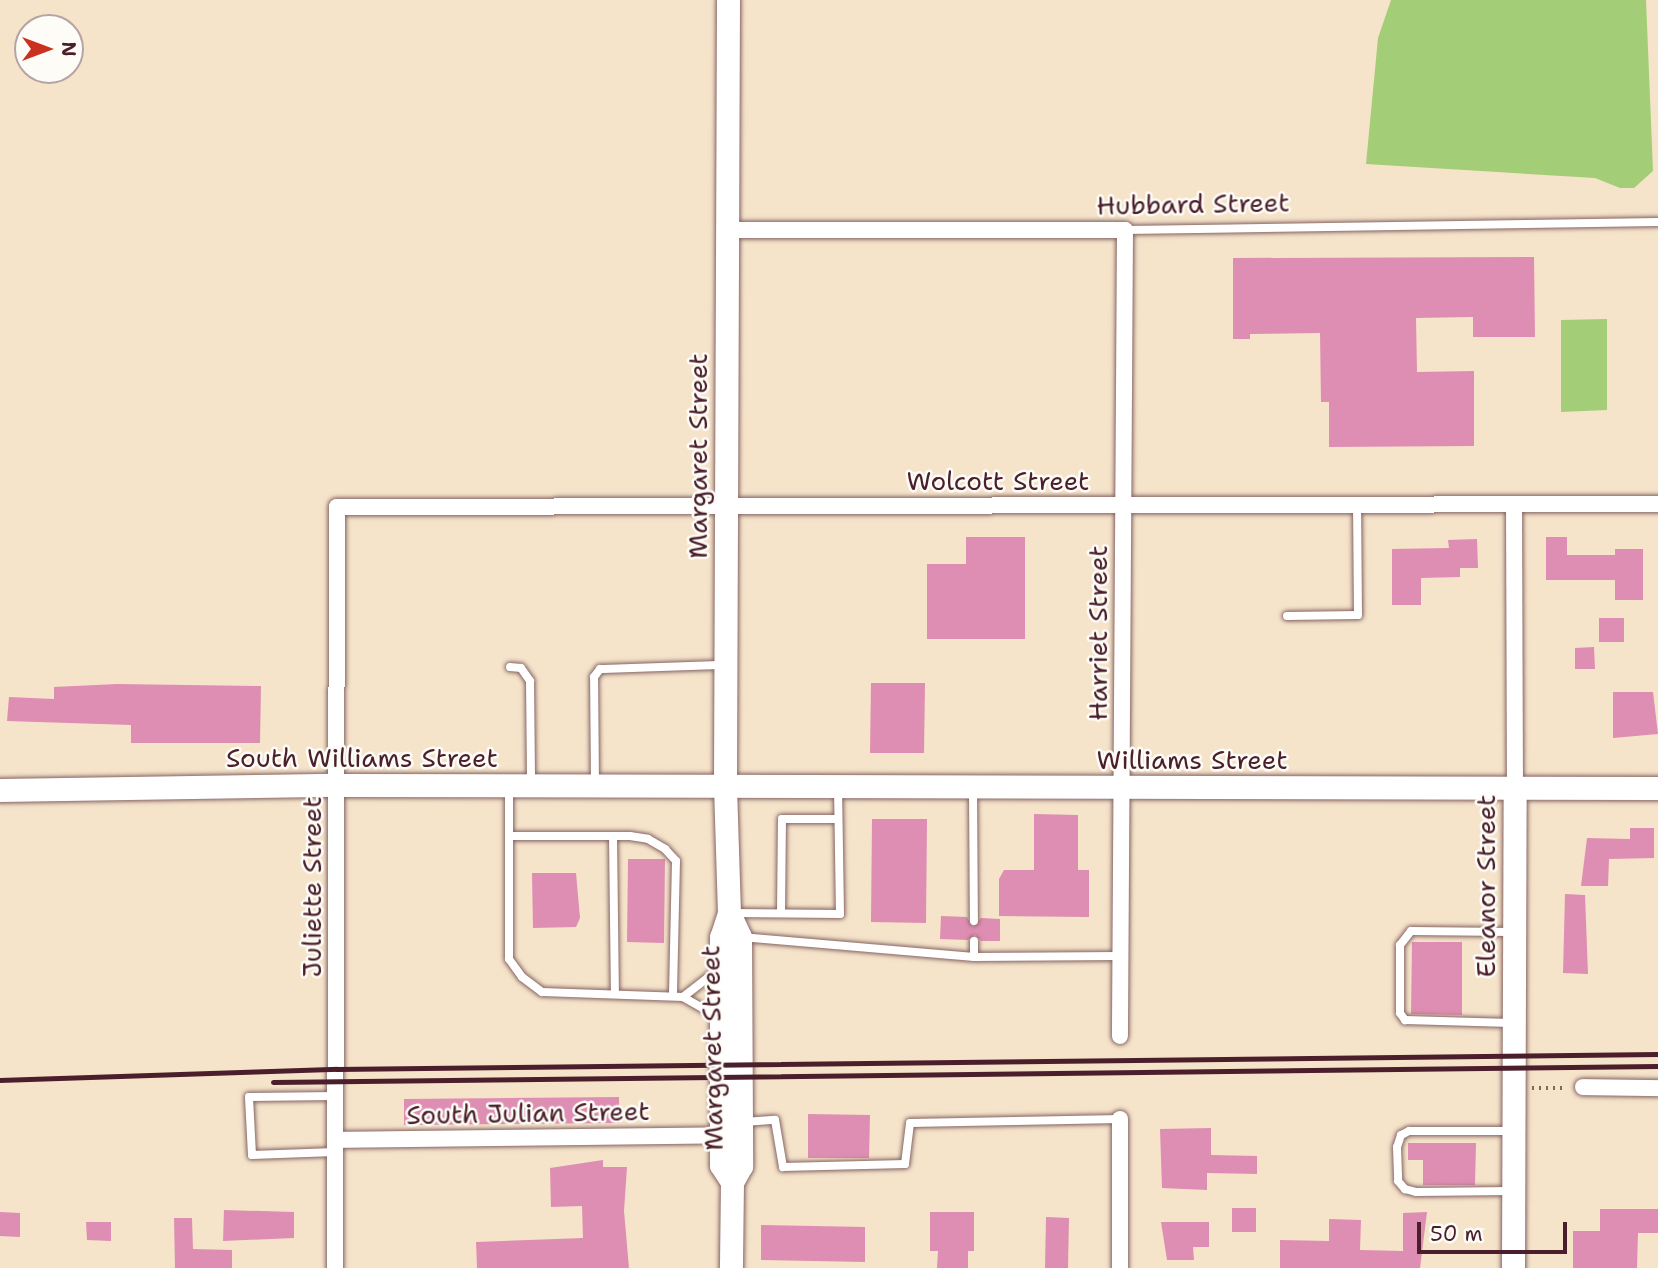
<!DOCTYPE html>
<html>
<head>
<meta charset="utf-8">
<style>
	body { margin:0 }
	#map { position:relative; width:1658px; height:1268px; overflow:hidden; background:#f5e3ca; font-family:"Shantell Sans",sans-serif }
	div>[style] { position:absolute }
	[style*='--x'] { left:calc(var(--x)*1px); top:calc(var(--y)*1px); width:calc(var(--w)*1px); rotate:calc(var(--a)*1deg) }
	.green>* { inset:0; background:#a4cd78 }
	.building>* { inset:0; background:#de8eb2 }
	.path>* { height:3.5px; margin-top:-1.75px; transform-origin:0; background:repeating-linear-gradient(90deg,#866463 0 2px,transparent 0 7px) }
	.roads { filter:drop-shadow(0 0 2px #866463) drop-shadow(0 0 2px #866463) }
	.lane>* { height:8px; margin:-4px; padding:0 4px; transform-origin:4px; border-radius:4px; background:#fff }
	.street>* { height:16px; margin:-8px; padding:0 8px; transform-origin:8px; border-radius:8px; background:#fff }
	.secondary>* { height:23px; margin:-11.5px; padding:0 11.5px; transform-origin:11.5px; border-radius:11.5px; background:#fff }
	.rail>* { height:5px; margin:-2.5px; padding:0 2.5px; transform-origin:2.5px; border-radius:2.5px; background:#4a1f2b }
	span { translate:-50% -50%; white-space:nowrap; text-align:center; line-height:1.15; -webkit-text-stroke:5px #fdfcf7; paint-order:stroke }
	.street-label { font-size:26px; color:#4a1f2b }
	.north { position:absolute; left:14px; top:14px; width:70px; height:70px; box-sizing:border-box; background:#fdfcf7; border:2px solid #b5a4a5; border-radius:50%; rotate:90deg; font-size:19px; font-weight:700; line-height:28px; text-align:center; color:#4a1f2b }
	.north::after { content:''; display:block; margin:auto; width:24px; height:32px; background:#c8321e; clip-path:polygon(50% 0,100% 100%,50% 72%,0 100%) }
	.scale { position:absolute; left:1417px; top:1222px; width:150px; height:32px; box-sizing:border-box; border:4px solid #4a1f2b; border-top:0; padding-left:9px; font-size:21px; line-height:24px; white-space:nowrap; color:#4a1f2b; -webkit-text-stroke:5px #fdfcf7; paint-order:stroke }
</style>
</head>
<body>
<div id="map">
	<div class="green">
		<div style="clip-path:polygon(1391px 0,1646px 0,1653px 171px,1634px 188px,1620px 188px,1595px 178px,1366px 164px,1378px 38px)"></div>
		<div style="clip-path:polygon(1607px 319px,1607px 410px,1561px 412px,1561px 320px)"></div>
	</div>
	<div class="building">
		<div style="clip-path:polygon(1534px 257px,1535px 337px,1473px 337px,1473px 317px,1416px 318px,1417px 372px,1474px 371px,1474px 446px,1329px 447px,1329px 402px,1321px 402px,1320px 333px,1250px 334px,1250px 339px,1233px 339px,1233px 258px)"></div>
		<div style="clip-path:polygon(966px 537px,1025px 537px,1025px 639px,927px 639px,927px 564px,966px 564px)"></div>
		<div style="clip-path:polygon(1546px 537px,1567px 537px,1567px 555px,1615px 555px,1615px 549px,1643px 549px,1643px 600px,1615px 600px,1615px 580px,1546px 580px)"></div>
		<div style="clip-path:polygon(1477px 539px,1478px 568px,1460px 568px,1460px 577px,1421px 578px,1421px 605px,1392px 605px,1392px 549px,1449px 548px,1448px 540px)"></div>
		<div style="clip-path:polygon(1599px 618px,1624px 618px,1624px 642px,1599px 642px)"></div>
		<div style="clip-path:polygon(1594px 647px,1595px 669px,1575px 669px,1575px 648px)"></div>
		<div style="clip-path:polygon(871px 683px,925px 683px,924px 753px,870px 753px)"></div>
		<div style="clip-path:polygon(117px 684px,261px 686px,260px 743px,131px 743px,131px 725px,7px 721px,9px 697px,54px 699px,54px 687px)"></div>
		<div style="clip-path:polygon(1613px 692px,1653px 692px,1658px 734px,1613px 738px)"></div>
		<div style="clip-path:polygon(1034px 814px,1078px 815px,1078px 870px,1089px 870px,1089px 917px,999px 916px,999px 879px,1004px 870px,1034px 870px)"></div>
		<div style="clip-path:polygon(872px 819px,927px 819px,926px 923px,871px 922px)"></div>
		<div style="clip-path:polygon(1630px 828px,1654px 828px,1654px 858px,1609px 859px,1608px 886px,1581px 886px,1587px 838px,1630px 839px)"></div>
		<div style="clip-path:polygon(628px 859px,665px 859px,664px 943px,627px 942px)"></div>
		<div style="clip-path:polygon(532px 873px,576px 873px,580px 918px,576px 927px,533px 928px)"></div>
		<div style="clip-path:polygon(1565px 894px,1585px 895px,1588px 974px,1563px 973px)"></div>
		<div style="clip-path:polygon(941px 916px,967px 917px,973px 927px,981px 918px,1000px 919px,1000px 941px,981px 941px,975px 935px,968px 940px,940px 939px)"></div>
		<div style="clip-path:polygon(1412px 942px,1462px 942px,1462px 1015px,1411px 1014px)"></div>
		<div style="clip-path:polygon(619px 1097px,619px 1123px,404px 1125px,404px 1099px)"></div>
		<div style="clip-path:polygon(808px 1114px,870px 1115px,869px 1158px,808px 1158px)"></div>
		<div style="clip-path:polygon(1211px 1128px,1211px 1155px,1257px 1156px,1257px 1174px,1207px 1173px,1207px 1190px,1162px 1188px,1160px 1129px)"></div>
		<div style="clip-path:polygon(1408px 1143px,1476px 1143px,1475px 1185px,1423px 1185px,1423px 1160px,1408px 1160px)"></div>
		<div style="clip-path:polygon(603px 1160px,603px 1167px,627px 1167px,624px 1211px,629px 1268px,477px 1268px,476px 1242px,583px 1238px,582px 1206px,551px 1207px,550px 1168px)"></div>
		<div style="clip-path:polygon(1232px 1208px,1256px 1208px,1256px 1232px,1232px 1232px)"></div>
		<div style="clip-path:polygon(1600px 1209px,1658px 1209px,1658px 1233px,1638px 1233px,1637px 1268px,1573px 1268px,1573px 1231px,1600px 1231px)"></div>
		<div style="clip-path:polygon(224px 1210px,294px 1212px,294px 1238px,223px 1241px)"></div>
		<div style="clip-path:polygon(0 1212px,20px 1213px,20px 1237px,0 1236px)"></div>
		<div style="clip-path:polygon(930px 1212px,974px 1212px,974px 1251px,968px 1251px,968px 1268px,937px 1268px,938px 1251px,930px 1251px)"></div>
		<div style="clip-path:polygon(1427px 1212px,1420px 1268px,1280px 1268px,1280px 1240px,1329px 1241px,1329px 1219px,1361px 1220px,1360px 1250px,1403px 1251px,1403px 1213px)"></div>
		<div style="clip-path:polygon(1046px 1217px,1069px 1218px,1068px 1268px,1045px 1268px)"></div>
		<div style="clip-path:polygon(174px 1218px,192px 1218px,193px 1249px,232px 1250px,232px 1268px,175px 1268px)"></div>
		<div style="clip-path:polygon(86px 1222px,111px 1222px,111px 1241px,87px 1240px)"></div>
		<div style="clip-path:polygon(1161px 1222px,1209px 1222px,1209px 1247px,1193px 1247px,1194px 1260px,1167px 1260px)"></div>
		<div style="clip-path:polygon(761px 1225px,865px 1227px,865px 1262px,761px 1260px)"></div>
	</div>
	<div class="path">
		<div style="--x:1532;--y:1088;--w:35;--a:0"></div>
	</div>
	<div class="roads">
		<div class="lane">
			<div style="--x:1125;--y:230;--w:533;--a:-0.86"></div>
			<div style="--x:1287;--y:616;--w:71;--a:-0.8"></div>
			<div style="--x:1358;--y:615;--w:110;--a:-90.5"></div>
			<div style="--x:510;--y:667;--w:11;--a:5"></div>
			<div style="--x:521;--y:668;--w:16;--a:55"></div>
			<div style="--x:530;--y:681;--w:102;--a:89.4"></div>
			<div style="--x:595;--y:784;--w:107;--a:-90.5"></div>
			<div style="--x:594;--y:677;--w:10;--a:-53"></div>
			<div style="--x:600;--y:669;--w:122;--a:-1.9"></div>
			<div style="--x:509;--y:788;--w:171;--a:90"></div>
			<div style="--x:509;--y:959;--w:22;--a:54"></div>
			<div style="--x:522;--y:977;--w:25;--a:37"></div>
			<div style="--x:542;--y:992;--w:141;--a:2"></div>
			<div style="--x:683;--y:997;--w:40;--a:29.7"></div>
			<div style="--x:973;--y:790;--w:131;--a:89.6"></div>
			<div style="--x:509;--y:836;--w:121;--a:0"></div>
			<div style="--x:630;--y:836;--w:18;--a:9"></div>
			<div style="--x:648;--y:839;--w:20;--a:30"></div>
			<div style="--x:665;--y:849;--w:16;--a:47"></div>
			<div style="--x:676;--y:861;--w:135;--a:91.3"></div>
			<div style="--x:613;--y:836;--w:158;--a:89.3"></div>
			<div style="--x:732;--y:913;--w:108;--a:0.5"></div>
			<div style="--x:840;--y:914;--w:125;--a:-90.9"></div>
			<div style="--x:781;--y:913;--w:94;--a:-89.4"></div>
			<div style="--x:782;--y:819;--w:56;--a:0"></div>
			<div style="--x:1511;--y:932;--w:100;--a:-179.4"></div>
			<div style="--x:1411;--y:931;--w:18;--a:128"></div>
			<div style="--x:1400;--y:945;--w:68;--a:90"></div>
			<div style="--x:1400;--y:1013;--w:9;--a:54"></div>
			<div style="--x:1405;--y:1020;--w:106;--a:1.6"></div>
			<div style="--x:741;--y:937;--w:234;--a:4.9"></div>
			<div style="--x:974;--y:941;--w:16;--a:90"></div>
			<div style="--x:974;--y:957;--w:146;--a:-0.4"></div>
			<div style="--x:683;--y:997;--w:46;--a:-37.9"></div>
			<div style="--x:744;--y:1122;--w:31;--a:-4"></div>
			<div style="--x:775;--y:1120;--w:48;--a:80.3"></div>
			<div style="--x:783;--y:1167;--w:122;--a:-1.4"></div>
			<div style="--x:905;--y:1164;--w:41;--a:-83"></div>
			<div style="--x:910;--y:1123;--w:210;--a:-1.1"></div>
			<div style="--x:1510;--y:1131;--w:101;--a:180"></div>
			<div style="--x:1409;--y:1131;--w:9;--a:153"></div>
			<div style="--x:1401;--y:1135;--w:13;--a:108"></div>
			<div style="--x:1397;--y:1147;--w:34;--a:88"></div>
			<div style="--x:1398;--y:1181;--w:11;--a:49"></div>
			<div style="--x:1405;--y:1189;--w:11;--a:15"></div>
			<div style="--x:1416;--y:1192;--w:95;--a:-0.6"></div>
			<div style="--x:335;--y:1152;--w:83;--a:177.9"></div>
			<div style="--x:252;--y:1155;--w:58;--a:-93"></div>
			<div style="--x:249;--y:1097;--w:87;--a:-0.7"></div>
		</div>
		<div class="street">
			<div style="--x:729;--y:230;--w:396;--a:0"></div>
			<div style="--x:1125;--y:230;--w:806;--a:90.36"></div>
			<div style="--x:1514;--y:505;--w:284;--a:89.8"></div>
			<div style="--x:1583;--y:1087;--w:75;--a:0.8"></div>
			<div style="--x:1120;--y:1119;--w:149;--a:90"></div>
			<div style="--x:335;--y:1140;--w:386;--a:-0.7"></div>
			<div style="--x:335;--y:1268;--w:761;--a:-89.85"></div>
			<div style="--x:337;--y:507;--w:1321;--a:-0.13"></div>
		</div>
		<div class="secondary">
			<div style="--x:728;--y:0;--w:786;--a:90.22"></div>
			<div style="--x:725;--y:786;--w:127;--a:88.2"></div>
			<div style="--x:729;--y:913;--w:25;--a:108"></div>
			<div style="--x:721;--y:937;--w:228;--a:90"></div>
			<div style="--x:721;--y:1165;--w:20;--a:57"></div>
			<div style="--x:0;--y:790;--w:336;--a:-0.9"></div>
			<div style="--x:336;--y:785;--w:1322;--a:0.13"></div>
			<div style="--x:729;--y:913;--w:26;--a:65"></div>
			<div style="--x:740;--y:937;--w:229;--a:89.7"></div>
			<div style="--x:741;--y:1166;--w:18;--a:119"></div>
			<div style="--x:732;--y:1182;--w:86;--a:90.7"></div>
			<div style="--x:1513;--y:1268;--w:479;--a:-89.8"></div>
		</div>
	</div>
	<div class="rail">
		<div style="--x:0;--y:1080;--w:336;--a:-1.9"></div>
		<div style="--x:336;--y:1069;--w:1322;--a:-0.65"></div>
		<div style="--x:273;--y:1082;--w:1385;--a:-0.66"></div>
	</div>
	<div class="street-label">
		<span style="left:1193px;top:204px;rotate:-1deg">Hubbard Street</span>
		<span style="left:698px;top:456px;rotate:-90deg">Margaret Street</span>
		<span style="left:998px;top:481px">Wolcott Street</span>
		<span style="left:1098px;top:633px;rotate:-90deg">Harriet Street</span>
		<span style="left:362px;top:758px">South Williams Street</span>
		<span style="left:1192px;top:760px">Williams Street</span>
		<span style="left:1486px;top:886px;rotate:-90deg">Eleanor Street</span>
		<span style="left:312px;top:887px;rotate:-90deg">Juliette Street</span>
		<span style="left:712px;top:1048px;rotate:-91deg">Margaret Street</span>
		<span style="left:528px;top:1113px;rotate:-1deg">South Julian Street</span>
	</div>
	<div class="north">N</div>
	<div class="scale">50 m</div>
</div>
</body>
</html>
